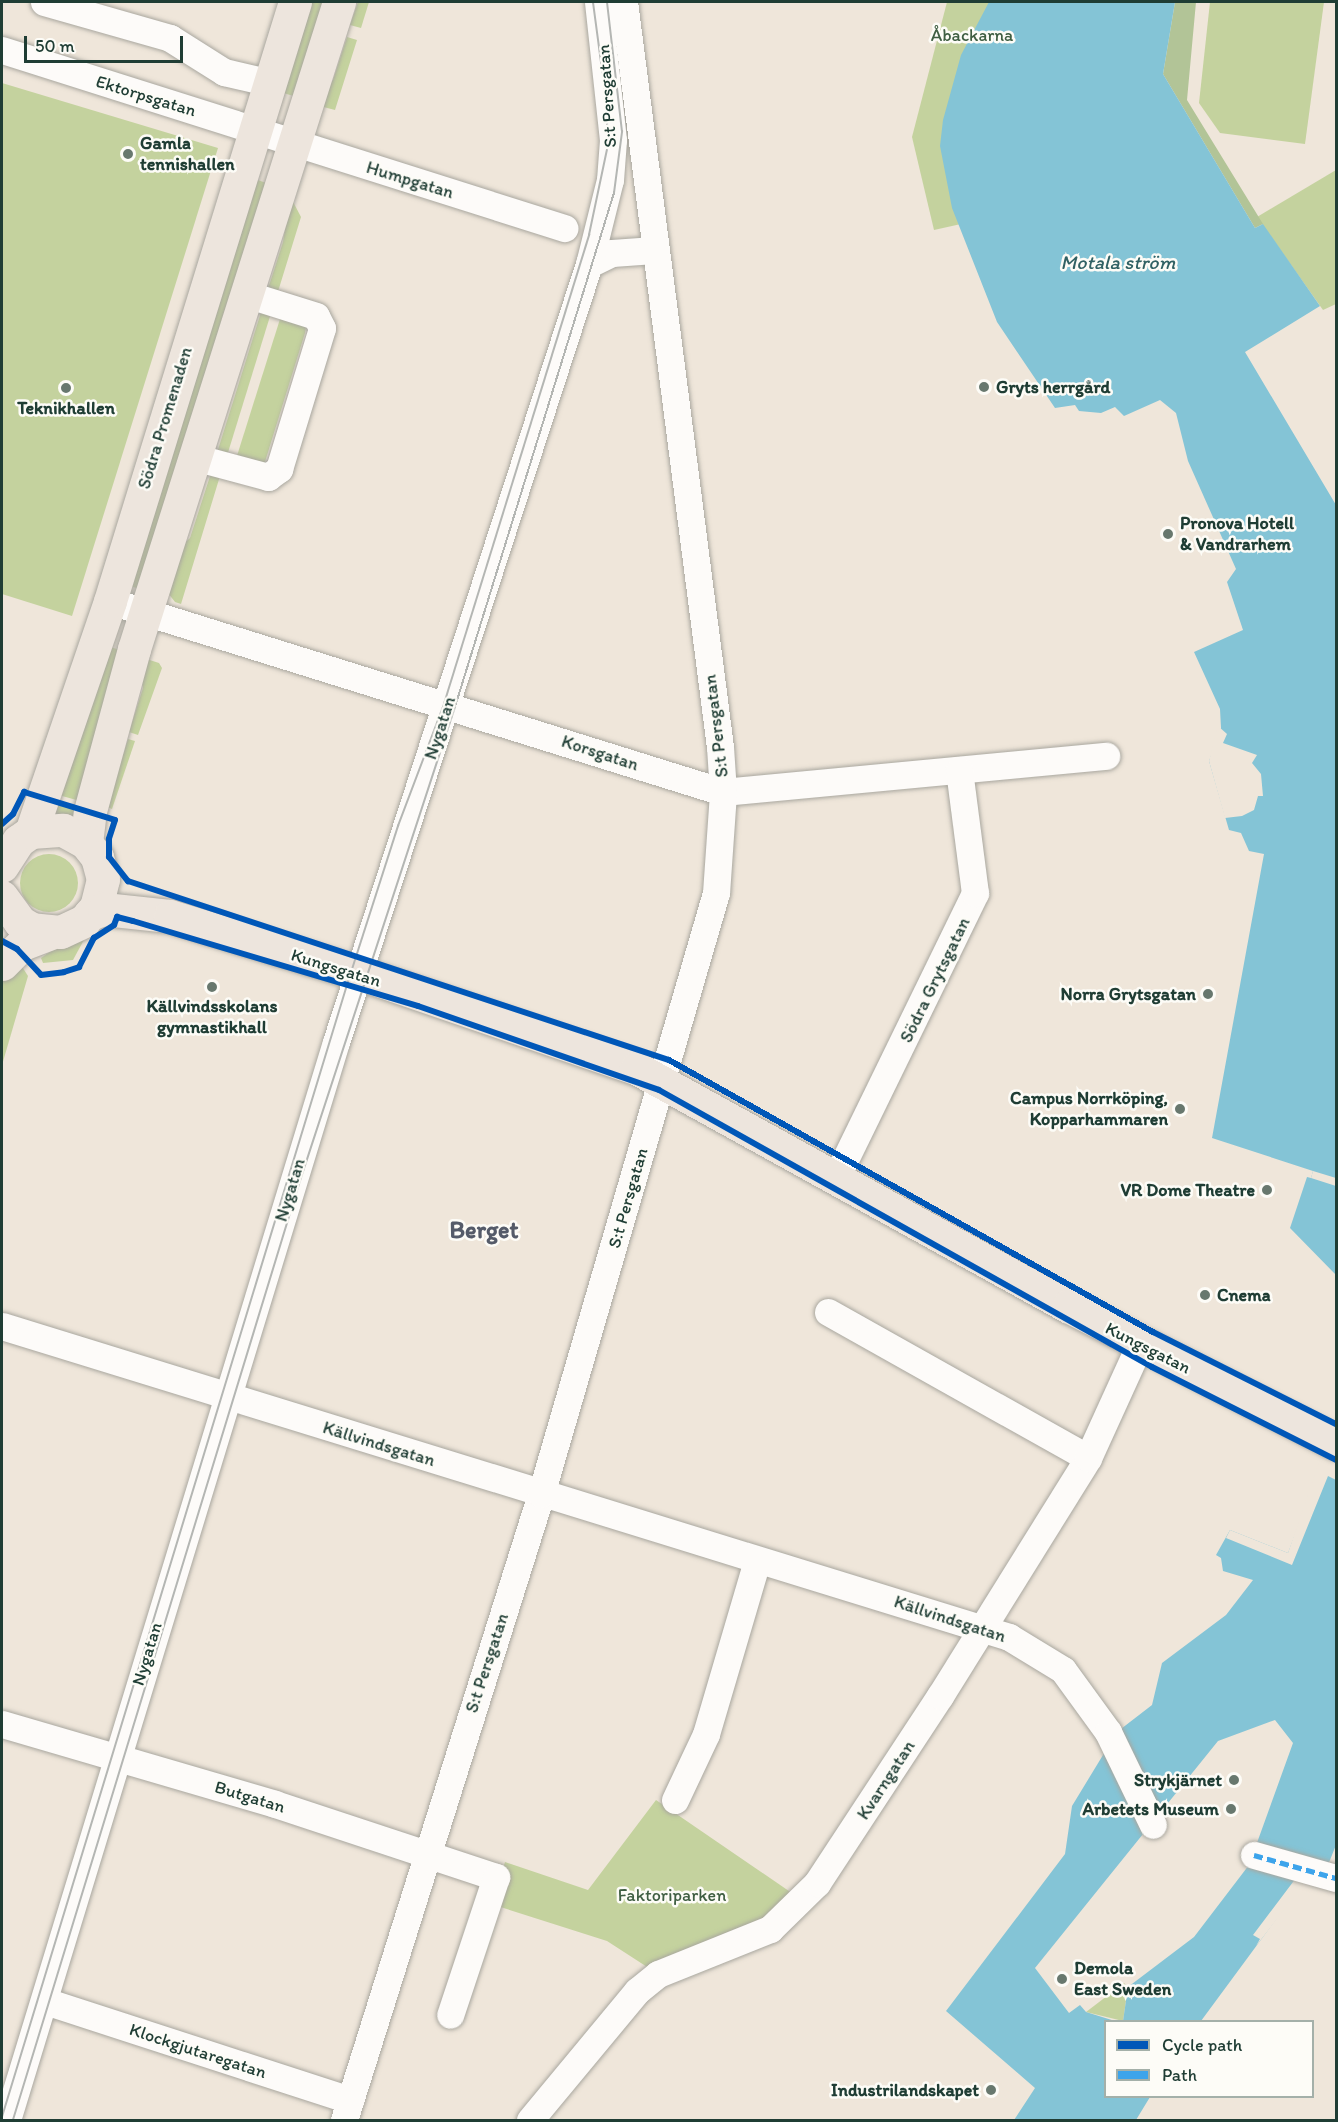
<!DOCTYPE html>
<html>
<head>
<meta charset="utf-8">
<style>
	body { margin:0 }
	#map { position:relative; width:1338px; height:2122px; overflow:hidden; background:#efe6da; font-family:Itim,sans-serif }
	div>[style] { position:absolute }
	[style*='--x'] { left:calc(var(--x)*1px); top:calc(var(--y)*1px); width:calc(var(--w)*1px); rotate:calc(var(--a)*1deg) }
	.green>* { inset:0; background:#c4d29e }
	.round { border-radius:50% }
	.forest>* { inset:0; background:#b2c497 }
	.water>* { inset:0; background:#84c4d6 }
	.pier>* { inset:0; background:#efe6da }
	.roads { filter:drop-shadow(0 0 2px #a9a79f) drop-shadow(0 0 2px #a9a79f) }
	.minor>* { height:27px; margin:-13.5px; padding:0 13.5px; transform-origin:13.5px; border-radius:13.5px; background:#fdfbf9 }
	.major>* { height:33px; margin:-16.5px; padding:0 16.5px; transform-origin:16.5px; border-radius:16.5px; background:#ede5dd }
	.tram>* { height:1.5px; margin:-0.75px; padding:0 0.75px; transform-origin:0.75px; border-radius:0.75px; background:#b4b6b3 }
	.quiet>* { height:4.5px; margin-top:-2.25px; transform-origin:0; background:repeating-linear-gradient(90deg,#3da4eb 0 9px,transparent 0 13.5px) }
	.cycleway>* { height:6px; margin:-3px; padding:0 3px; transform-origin:3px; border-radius:3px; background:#0057b8 }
	.dots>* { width:16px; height:16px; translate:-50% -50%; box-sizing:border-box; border:3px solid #fdfcf7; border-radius:50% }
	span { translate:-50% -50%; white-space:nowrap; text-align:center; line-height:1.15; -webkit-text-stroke:5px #fdfcf7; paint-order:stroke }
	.park-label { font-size:18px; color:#3f5e42 }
	.street-label { font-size:18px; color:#1f3d34 }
	.poi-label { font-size:18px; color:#1f3d34; font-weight:700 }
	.left { translate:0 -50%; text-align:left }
	.right { translate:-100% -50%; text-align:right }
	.water-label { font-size:20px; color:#306164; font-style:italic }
	.district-label { font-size:24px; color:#555b69; font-weight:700 }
	.frame { position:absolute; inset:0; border:3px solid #1f3d34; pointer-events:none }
	.legend { position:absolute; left:1104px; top:2020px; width:210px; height:78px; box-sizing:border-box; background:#fdfcf7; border:2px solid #a4b0a9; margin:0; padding:8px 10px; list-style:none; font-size:18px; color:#1f3d34 }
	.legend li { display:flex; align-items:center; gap:12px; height:30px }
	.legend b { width:30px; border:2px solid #a4b0a9 }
	.scale { position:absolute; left:24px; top:36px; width:159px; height:27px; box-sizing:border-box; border:3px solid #1f3d34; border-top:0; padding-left:8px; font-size:18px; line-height:21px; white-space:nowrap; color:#1f3d34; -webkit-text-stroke:4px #fdfcf7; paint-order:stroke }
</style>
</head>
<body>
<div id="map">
	<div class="green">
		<div style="clip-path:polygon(301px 2px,327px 2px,297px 97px,273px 90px)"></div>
		<div style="clip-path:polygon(358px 2px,369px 2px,361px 28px,350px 25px)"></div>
		<div style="clip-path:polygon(947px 2px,1021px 2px,979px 220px,934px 230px,912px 137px)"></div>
		<div style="clip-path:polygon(1210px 2px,1324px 2px,1305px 144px,1220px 133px,1199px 103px)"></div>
		<div style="clip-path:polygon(347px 37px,357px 40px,335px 110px,312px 104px,333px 80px)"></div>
		<div style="clip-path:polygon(2px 83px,218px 148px,72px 616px,2px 594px)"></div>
		<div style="clip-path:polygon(1336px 170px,1336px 304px,1323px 310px,1257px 217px)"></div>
		<div style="clip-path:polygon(249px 177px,272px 185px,137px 588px,129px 586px)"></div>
		<div style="clip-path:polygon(290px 196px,301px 217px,276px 298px,266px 295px,283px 242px)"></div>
		<div style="clip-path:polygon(262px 309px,271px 313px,226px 459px,216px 456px)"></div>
		<div style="clip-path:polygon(280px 319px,306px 326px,305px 333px,264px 465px,236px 459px)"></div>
		<div style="clip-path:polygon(211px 473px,220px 476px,181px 604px,175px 602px,165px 589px,176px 551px,190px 538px)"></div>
		<div style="clip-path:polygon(104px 645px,126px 652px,80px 801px,55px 794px)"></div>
		<div style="clip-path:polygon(137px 656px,159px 663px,162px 668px,138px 735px,129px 732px,143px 688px)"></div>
		<div style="clip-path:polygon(128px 739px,135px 741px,112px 809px,107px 807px)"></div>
		<div style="clip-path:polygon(53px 802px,78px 808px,72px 833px,46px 826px)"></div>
		<div class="round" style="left:20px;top:854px;width:58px;height:58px"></div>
		<div style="clip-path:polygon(86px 936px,73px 960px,43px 963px,41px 958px,51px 951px)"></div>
		<div style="clip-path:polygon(19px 962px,28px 976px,2px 1065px,2px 978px)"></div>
		<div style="clip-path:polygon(656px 1800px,802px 1900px,658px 1974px,607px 1941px,491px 1904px,505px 1862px,588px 1890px)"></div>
		<div style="clip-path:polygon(1124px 1983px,1128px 1987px,1123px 2021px,1086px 2012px)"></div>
	</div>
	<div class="forest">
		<div style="clip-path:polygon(1175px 2px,1196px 2px,1187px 100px,1263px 224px,1255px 228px,1163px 74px)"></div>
	</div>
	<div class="water">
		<div style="clip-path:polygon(989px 2px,1175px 2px,1163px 74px,1255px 228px,1263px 224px,1320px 306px,1245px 352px,1336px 505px,1336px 1275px,1290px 1228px,1307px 1177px,1311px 1178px,1313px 1171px,1212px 1138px,1264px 854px,1249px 851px,1241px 833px,1229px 830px,1209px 761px,1221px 728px,1220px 709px,1194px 652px,1243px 630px,1227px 582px,1236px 569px,1188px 461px,1176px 413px,1160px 400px,1124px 416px,1115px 407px,1101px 413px,1079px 411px,1075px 405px,1055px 408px,997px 322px,952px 208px,940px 146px,943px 120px,961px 55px)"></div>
		<div style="clip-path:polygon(1336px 1439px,1336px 1845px,1328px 1865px,1305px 1880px,1201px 2021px,1123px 2021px,1128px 1987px,1194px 1937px,1249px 1865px,1293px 1743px,1275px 1720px,1218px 1741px,1035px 1968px,1069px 2013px,1080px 2005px,1086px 2012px,1115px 2021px,1106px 2022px,1106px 2096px,1150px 2097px,1136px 2120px,1014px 2120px,1035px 2088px,946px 2011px,1065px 1854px,1072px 1806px,1117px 1732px,1152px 1705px,1162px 1663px,1226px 1615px,1253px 1580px,1223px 1571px,1221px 1558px,1216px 1555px,1230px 1530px,1288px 1553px,1322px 1462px)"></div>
	</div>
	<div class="pier">
		<div style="clip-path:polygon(1218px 726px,1227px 734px,1223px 743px,1257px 755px,1252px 763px,1261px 774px,1263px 796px,1258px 796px,1254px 810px,1242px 816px,1225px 818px,1209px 761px)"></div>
		<div style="clip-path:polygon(1313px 1171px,1336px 1178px,1336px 1186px,1311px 1178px)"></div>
		<div style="clip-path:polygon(1336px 1436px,1336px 1480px,1328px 1476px,1292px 1565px,1226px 1538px,1230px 1530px,1288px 1553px,1320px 1459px)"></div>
		<div style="clip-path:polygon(1296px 1878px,1306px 1882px,1256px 1946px,1260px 1939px,1253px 1935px)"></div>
	</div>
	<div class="roads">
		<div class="minor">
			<div style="--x:44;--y:2;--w:131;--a:15.9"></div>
			<div style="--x:170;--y:38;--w:64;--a:32.2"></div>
			<div style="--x:224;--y:72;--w:48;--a:13.2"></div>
			<div style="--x:2;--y:50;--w:590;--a:17.57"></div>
			<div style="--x:589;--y:264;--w:25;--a:-26"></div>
			<div style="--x:612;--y:253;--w:42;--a:-4.1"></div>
			<div style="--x:194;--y:457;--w:77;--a:15.1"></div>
			<div style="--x:268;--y:477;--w:14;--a:-36"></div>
			<div style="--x:279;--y:469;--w:147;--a:-73"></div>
			<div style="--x:322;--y:328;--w:13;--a:-117"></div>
			<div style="--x:316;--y:316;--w:73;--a:-162.6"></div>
			<div style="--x:110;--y:601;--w:642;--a:17.31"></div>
			<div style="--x:723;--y:792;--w:385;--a:-5.4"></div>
			<div style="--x:837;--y:1176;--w:315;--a:-64"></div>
			<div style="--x:975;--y:893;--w:124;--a:-97.4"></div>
			<div style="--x:828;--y:1312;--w:298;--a:29.3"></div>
			<div style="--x:2;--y:1326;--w:1054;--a:17.16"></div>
			<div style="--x:1009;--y:1637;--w:63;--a:31.4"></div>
			<div style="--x:1063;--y:1670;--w:77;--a:54"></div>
			<div style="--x:1108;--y:1732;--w:103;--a:64.2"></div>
			<div style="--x:2;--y:1724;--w:284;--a:16.3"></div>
			<div style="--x:275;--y:1804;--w:233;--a:18.3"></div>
			<div style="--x:496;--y:1877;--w:145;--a:108.4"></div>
			<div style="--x:675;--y:1800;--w:73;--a:-64.8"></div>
			<div style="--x:706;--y:1734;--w:180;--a:-73.6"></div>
			<div style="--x:1254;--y:1855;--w:85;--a:15.7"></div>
			<div style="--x:45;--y:2001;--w:321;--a:18"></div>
			<div style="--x:7;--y:2120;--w:1127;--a:-73.03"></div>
			<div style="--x:336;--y:1042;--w:818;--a:-71.99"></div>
			<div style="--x:589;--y:264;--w:87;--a:-76"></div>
			<div style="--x:610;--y:180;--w:40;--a:-85.7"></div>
			<div style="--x:613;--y:140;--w:139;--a:-96.2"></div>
			<div style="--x:344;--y:2120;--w:656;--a:-72.53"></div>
			<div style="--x:541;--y:1494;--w:626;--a:-73.77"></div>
			<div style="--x:716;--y:893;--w:101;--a:-86"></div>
			<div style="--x:723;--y:792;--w:45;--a:-93.8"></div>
			<div style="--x:720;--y:747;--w:751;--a:-97.34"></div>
			<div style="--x:530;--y:2120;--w:168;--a:-50.3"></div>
			<div style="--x:637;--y:1991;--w:27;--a:-39"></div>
			<div style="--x:658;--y:1974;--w:121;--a:-21.9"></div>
			<div style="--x:770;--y:1929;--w:66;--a:-44.4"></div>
			<div style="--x:817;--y:1883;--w:224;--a:-56.7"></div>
			<div style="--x:940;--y:1696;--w:280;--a:-58.1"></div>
			<div style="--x:1088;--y:1458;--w:125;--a:-65.5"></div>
		</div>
		<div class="major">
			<div style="--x:31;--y:832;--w:244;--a:-71.1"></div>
			<div style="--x:110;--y:601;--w:627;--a:-72.84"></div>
			<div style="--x:86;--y:843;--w:32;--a:-83"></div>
			<div style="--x:90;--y:811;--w:168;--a:-74.8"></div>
			<div style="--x:134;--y:649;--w:679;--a:-72.42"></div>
			<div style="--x:2;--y:866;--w:30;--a:-57"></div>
			<div style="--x:18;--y:841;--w:16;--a:-35"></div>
			<div style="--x:31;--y:832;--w:32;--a:-4"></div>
			<div style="--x:63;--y:830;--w:26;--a:29"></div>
			<div style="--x:86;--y:843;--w:18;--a:52"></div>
			<div style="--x:97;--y:857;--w:23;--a:75"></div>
			<div style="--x:103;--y:879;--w:29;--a:104"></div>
			<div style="--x:96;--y:907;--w:18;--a:131"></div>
			<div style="--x:84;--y:921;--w:26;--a:155"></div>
			<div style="--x:60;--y:932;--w:28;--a:-174"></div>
			<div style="--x:32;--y:929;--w:14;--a:-150"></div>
			<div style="--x:20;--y:922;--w:31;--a:-126"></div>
			<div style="--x:90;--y:914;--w:15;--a:-20"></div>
			<div style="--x:104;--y:909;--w:66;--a:6.1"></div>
			<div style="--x:170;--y:916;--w:196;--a:16.9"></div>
			<div style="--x:358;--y:973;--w:294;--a:18.9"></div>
			<div style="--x:636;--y:1068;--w:493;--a:28.9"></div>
			<div style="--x:1068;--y:1306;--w:301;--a:27.1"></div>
			<div style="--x:2;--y:964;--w:28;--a:-45"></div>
			<div style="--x:22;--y:944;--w:30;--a:-21"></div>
		</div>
	</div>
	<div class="tram">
		<div style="--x:2;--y:2117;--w:1183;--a:-73.05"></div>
		<div style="--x:347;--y:985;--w:167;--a:-72.2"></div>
		<div style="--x:398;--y:826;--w:130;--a:-69.3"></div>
		<div style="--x:444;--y:704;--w:491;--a:-72.8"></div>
		<div style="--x:589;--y:235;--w:92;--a:-78.1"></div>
		<div style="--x:608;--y:145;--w:45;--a:-92.5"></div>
		<div style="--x:606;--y:100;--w:99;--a:-97.6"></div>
		<div style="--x:13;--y:2120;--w:976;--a:-73.01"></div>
		<div style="--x:298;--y:1187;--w:505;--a:-71.89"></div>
		<div style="--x:455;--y:707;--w:538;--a:-72.81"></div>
		<div style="--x:614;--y:193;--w:62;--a:-82.5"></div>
		<div style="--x:622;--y:132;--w:131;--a:-96.6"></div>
	</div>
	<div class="quiet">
		<div style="--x:1254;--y:1855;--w:85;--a:15.7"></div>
	</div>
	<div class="cycleway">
		<div style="--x:2;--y:824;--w:15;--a:-42"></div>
		<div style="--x:13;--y:814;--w:25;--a:-63"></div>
		<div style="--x:24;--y:792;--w:95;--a:17.1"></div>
		<div style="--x:115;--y:820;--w:20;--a:108"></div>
		<div style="--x:109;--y:839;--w:18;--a:90"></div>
		<div style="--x:109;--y:857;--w:31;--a:52"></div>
		<div style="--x:128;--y:881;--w:570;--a:18.31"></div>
		<div style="--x:669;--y:1060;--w:555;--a:29.34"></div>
		<div style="--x:1153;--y:1332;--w:205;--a:26.7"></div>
		<div style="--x:2;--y:941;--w:17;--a:28"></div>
		<div style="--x:17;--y:949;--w:35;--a:47"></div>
		<div style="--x:41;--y:975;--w:23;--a:-7"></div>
		<div style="--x:64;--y:972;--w:16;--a:-18"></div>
		<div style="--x:79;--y:967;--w:33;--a:-63"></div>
		<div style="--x:94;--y:938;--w:24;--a:-33"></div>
		<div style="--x:114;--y:925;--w:9;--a:-69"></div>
		<div style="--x:117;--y:917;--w:16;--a:14"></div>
		<div style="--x:133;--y:921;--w:297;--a:16.6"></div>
		<div style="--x:418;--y:1006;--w:255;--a:19.2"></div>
		<div style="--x:659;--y:1090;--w:565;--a:29.33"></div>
		<div style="--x:1152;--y:1367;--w:206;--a:26.8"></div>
	</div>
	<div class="dots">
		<div style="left:128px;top:154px;background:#68786e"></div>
		<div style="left:984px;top:387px;background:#68786e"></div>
		<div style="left:66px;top:388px;background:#68786e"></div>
		<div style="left:1168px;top:534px;background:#68786e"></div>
		<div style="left:212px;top:987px;background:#68786e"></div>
		<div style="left:1208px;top:994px;background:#68786e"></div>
		<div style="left:1180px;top:1109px;background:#68786e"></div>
		<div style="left:1267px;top:1190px;background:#68786e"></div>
		<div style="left:1205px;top:1295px;background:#68786e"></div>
		<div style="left:1234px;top:1780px;background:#68786e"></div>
		<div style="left:1231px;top:1809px;background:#68786e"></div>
		<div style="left:1062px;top:1979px;background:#68786e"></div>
		<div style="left:991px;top:2090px;background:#68786e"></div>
	</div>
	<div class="park-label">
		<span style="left:972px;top:35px">Åbackarna</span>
		<span style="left:672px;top:1895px">Faktoriparken</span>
	</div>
	<div class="street-label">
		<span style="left:146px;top:96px;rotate:17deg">Ektorpsgatan</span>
		<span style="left:607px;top:96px;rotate:-94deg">S:t Persgatan</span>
		<span style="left:410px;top:180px;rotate:17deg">Humpgatan</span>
		<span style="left:165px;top:418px;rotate:-73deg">Södra Promenaden</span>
		<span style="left:716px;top:726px;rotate:-97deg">S:t Persgatan</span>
		<span style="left:440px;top:728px;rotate:-72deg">Nygatan</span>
		<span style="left:600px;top:753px;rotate:18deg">Korsgatan</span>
		<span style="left:336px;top:968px;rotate:17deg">Kungsgatan</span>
		<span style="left:935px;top:980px;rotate:-64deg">Södra Grytsgatan</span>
		<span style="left:290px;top:1190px;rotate:-73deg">Nygatan</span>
		<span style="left:628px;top:1198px;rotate:-74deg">S:t Persgatan</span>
		<span style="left:1148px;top:1348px;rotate:27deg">Kungsgatan</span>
		<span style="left:379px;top:1444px;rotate:17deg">Källvindsgatan</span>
		<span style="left:950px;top:1619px;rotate:18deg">Källvindsgatan</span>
		<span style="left:147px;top:1654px;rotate:-73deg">Nygatan</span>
		<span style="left:487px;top:1663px;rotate:-72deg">S:t Persgatan</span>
		<span style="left:886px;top:1780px;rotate:-57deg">Kvarngatan</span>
		<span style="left:250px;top:1797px;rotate:17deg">Butgatan</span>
		<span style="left:198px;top:2051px;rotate:18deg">Klockgjutaregatan</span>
	</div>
	<div class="poi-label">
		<span class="left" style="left:140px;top:154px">Gamla<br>tennishallen</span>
		<span class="left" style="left:996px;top:387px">Gryts herrgård</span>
		<span style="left:66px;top:408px">Teknikhallen</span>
		<span class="left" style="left:1180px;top:534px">Pronova Hotell<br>&amp; Vandrarhem</span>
		<span class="right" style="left:1196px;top:994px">Norra Grytsgatan</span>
		<span style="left:212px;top:1017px">Källvindsskolans<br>gymnastikhall</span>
		<span class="right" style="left:1168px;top:1109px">Campus Norrköping,<br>Kopparhammaren</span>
		<span class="right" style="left:1255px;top:1190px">VR Dome Theatre</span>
		<span class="left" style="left:1217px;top:1295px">Cnema</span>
		<span class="right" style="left:1222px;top:1780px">Strykjärnet</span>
		<span class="right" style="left:1219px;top:1809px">Arbetets Museum</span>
		<span class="left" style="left:1074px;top:1979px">Demola<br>East Sweden</span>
		<span class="right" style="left:979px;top:2090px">Industrilandskapet</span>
	</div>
	<div class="water-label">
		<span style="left:1118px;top:262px">Motala ström</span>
	</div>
	<div class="district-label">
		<span style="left:484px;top:1230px">Berget</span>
	</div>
	<div class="frame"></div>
	<ul class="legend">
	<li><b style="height:8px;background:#0057b8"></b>Cycle path</li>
	<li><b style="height:8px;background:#3da4eb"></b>Path</li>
	</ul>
	<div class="scale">50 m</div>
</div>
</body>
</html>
